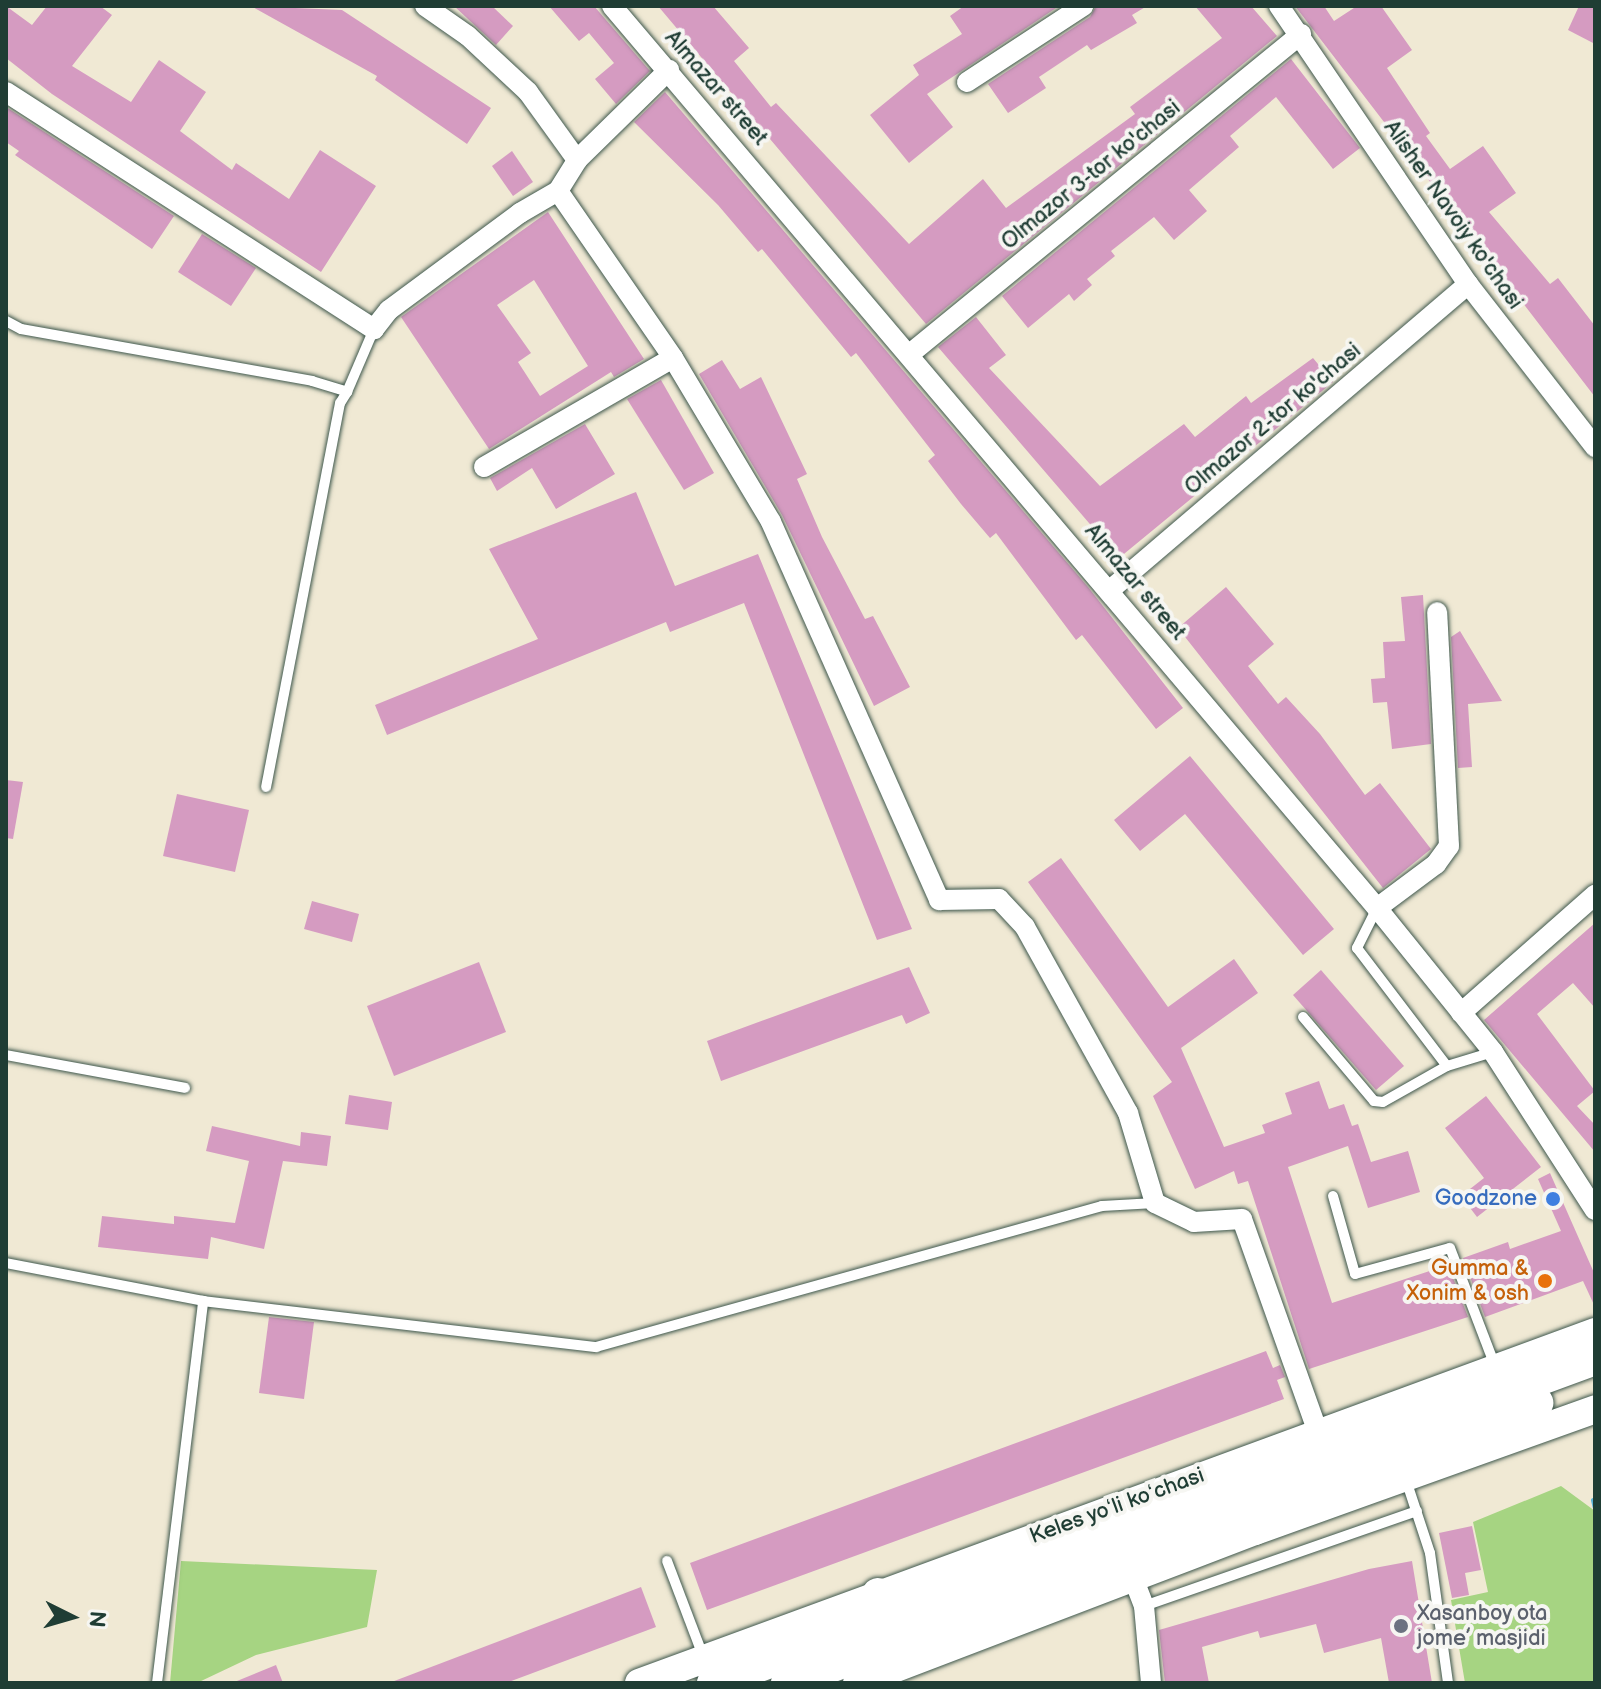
<!DOCTYPE html>
<html>
<head>
<meta charset="utf-8">
<style>
	body { margin:0 }
	#map { position:relative; width:1601px; height:1689px; overflow:hidden; background:#f0e9d4; font-family:"Balsamiq Sans",sans-serif }
	div>[style] { position:absolute }
	[style*='--x'] { left:calc(var(--x)*1px); top:calc(var(--y)*1px); width:calc(var(--w)*1px); rotate:calc(var(--a)*1deg) }
	.green>* { inset:0; background:#a6d482 }
	.stream>* { height:5px; margin:-2.5px; padding:0 2.5px; transform-origin:2.5px; border-radius:2.5px; background:#5ab3d7 }
	.building>* { inset:0; background:#d59bc1 }
	.roads { filter:drop-shadow(0 0 2px #3e574c) drop-shadow(0 0 2px #3e574c) }
	.lane>* { height:10px; margin:-5px; padding:0 5px; transform-origin:5px; border-radius:5px; background:#fff }
	.street>* { height:20px; margin:-10px; padding:0 10px; transform-origin:10px; border-radius:10px; background:#fff }
	.secondary>* { height:28px; margin:-14px; padding:0 14px; transform-origin:14px; border-radius:14px; background:#fff }
	.primary>* { height:32px; margin:-16px; padding:0 16px; transform-origin:16px; border-radius:16px; background:#fff }
	.dots>* { width:22px; height:22px; translate:-50% -50%; box-sizing:border-box; border:4px solid #f6f6f2; border-radius:50% }
	span { translate:-50% -50%; white-space:nowrap; text-align:center; line-height:1.15; -webkit-text-stroke:8px #f6f6f2; paint-order:stroke }
	.street-label { font-size:22px; color:#1f3d34 }
	.shop-label { font-size:22px; color:#366cbe }
	.right { translate:-100% -50%; text-align:right }
	.food-label { font-size:22px; color:#c56008 }
	.worship-label { font-size:22px; color:#5b616d }
	.left { translate:0 -50%; text-align:left }
	.frame { position:absolute; inset:0; border:8px solid #1f3d34; pointer-events:none }
	.north { position:absolute; left:32px; top:1577px; width:80px; height:80px; -webkit-text-stroke:6px #f6f6f2; paint-order:stroke; rotate:95deg; font-size:22px; font-weight:700; line-height:32px; text-align:center; color:#1f3d34 }
	.north::after { content:''; display:block; margin:auto; width:28px; height:36px; background:#1f3d34; clip-path:polygon(50% 0,100% 100%,50% 72%,0 100%) }
</style>
</head>
<body>
<div id="map">
	<div class="green">
		<div style="clip-path:polygon(1561px 1486px,1595px 1511px,1595px 1683px,1465px 1683px,1451px 1600px,1488px 1592px,1473px 1522px)"></div>
		<div style="clip-path:polygon(181px 1561px,377px 1570px,367px 1627px,256px 1655px,199px 1682px,170px 1683px)"></div>
	</div>
	<div class="stream">
		<div style="--x:1593;--y:1500;--w:8;--a:76"></div>
	</div>
	<div class="building">
		<div style="clip-path:polygon(6px 6px,32px 25px,47px 6px,100px 6px,112px 15px,72px 66px,131px 102px,159px 60px,206px 92px,180px 131px,232px 170px,236px 163px,289px 199px,320px 150px,376px 186px,321px 272px,52px 94px,6px 58px)"></div>
		<div style="clip-path:polygon(251px 6px,342px 10px,491px 108px,467px 144px,375px 80px,377px 76px)"></div>
		<div style="clip-path:polygon(454px 6px,492px 6px,513px 26px,496px 45px)"></div>
		<div style="clip-path:polygon(549px 6px,594px 6px,650px 71px,616px 104px,595px 79px,614px 63px,589px 33px,579px 41px)"></div>
		<div style="clip-path:polygon(658px 6px,713px 6px,749px 48px,734px 61px,771px 107px,776px 103px,909px 244px,983px 179px,1006px 208px,1135px 114px,1130px 107px,1222px 38px,1195px 6px,1251px 6px,1277px 36px,926px 324px)"></div>
		<div style="clip-path:polygon(964px 6px,1059px 6px,927px 94px,953px 127px,909px 163px,870px 115px,919px 75px,913px 65px,962px 34px,950px 16px)"></div>
		<div style="clip-path:polygon(1096px 6px,1147px 6px,1132px 15px,1137px 23px,1091px 50px,1087px 45px,1039px 77px,1046px 88px,1008px 113px,988px 84px,1090px 17px)"></div>
		<div style="clip-path:polygon(1295px 6px,1324px 6px,1334px 21px,1357px 6px,1381px 6px,1412px 50px,1387px 68px,1430px 133px,1426px 136px,1450px 169px,1483px 146px,1516px 193px,1489px 212px,1550px 284px,1558px 278px,1595px 326px,1595px 397px)"></div>
		<div style="clip-path:polygon(1579px 6px,1595px 6px,1595px 44px,1568px 30px)"></div>
		<div style="clip-path:polygon(1291px 59px,1360px 148px,1333px 169px,1276px 97px,1230px 136px,1239px 147px,1189px 190px,1207px 211px,1174px 240px,1154px 217px,1111px 251px,1115px 256px,1087px 279px,1092px 285px,1074px 301px,1069px 294px,1028px 328px,1002px 296px)"></div>
		<div style="clip-path:polygon(665px 92px,1088px 587px,1183px 708px,1156px 729px,1082px 635px,1076px 640px,996px 533px,990px 538px,961px 504px,928px 461px,935px 455px,856px 353px,851px 357px,762px 249px,758px 252px,718px 205px,634px 122px)"></div>
		<div style="clip-path:polygon(6px 107px,174px 216px,152px 249px,15px 155px,19px 151px,6px 142px)"></div>
		<div style="clip-path:polygon(512px 151px,533px 182px,513px 196px,492px 166px)"></div>
		<div style="clip-path:polygon(evenodd,548px 212px,644px 359px,614px 377px,611px 372px,489px 449px,401px 317px,548px 212px,534px 280px,588px 366px,540px 396px,518px 362px,531px 353px,497px 305px,534px 280px)"></div>
		<div style="clip-path:polygon(202px 234px,256px 268px,231px 306px,178px 272px)"></div>
		<div style="clip-path:polygon(976px 317px,1006px 355px,989px 368px,1100px 486px,1184px 424px,1195px 437px,1246px 396px,1251px 403px,1313px 358px,1333px 382px,1119px 558px,938px 347px)"></div>
		<div style="clip-path:polygon(722px 360px,740px 389px,761px 377px,807px 474px,797px 479px,822px 537px,865px 619px,873px 616px,910px 687px,874px 706px,782px 515px,699px 374px)"></div>
		<div style="clip-path:polygon(661px 380px,714px 473px,684px 490px,627px 399px)"></div>
		<div style="clip-path:polygon(585px 424px,615px 474px,556px 509px,532px 468px,497px 491px,490px 478px)"></div>
		<div style="clip-path:polygon(636px 492px,675px 586px,758px 554px,912px 929px,877px 940px,744px 603px,670px 632px,666px 622px,387px 735px,375px 705px,538px 639px,489px 549px)"></div>
		<div style="clip-path:polygon(1226px 587px,1274px 644px,1248px 666px,1278px 704px,1286px 697px,1320px 734px,1365px 795px,1380px 783px,1431px 849px,1383px 888px,1178px 628px)"></div>
		<div style="clip-path:polygon(1423px 595px,1431px 744px,1392px 749px,1387px 702px,1373px 703px,1371px 679px,1385px 678px,1383px 642px,1405px 641px,1401px 597px)"></div>
		<div style="clip-path:polygon(1460px 631px,1502px 701px,1468px 704px,1472px 767px,1458px 768px,1451px 637px)"></div>
		<div style="clip-path:polygon(1190px 756px,1334px 929px,1303px 955px,1185px 814px,1140px 851px,1114px 820px)"></div>
		<div style="clip-path:polygon(6px 780px,23px 782px,13px 839px,6px 838px)"></div>
		<div style="clip-path:polygon(177px 794px,249px 810px,235px 872px,163px 856px)"></div>
		<div style="clip-path:polygon(1061px 858px,1168px 1007px,1234px 959px,1258px 993px,1181px 1048px,1224px 1147px,1265px 1133px,1262px 1125px,1292px 1114px,1285px 1093px,1319px 1081px,1329px 1109px,1344px 1104px,1352px 1126px,1358px 1124px,1371px 1162px,1408px 1151px,1420px 1192px,1368px 1208px,1348px 1146px,1288px 1167px,1332px 1303px,1448px 1265px,1468px 1317px,1309px 1369px,1248px 1181px,1238px 1184px,1234px 1171px,1195px 1189px,1153px 1096px,1172px 1082px,1028px 882px)"></div>
		<div style="clip-path:polygon(312px 901px,359px 914px,352px 942px,304px 929px)"></div>
		<div style="clip-path:polygon(1595px 923px,1595px 1008px,1573px 983px,1537px 1014px,1595px 1091px,1577px 1106px,1595px 1125px,1595px 1152px,1484px 1020px)"></div>
		<div style="clip-path:polygon(479px 962px,506px 1032px,394px 1076px,367px 1006px)"></div>
		<div style="clip-path:polygon(909px 967px,930px 1013px,906px 1024px,902px 1015px,721px 1081px,707px 1041px)"></div>
		<div style="clip-path:polygon(1321px 970px,1404px 1066px,1376px 1090px,1293px 995px)"></div>
		<div style="clip-path:polygon(349px 1095px,392px 1102px,388px 1130px,345px 1124px)"></div>
		<div style="clip-path:polygon(1486px 1096px,1541px 1167px,1477px 1217px,1461px 1196px,1484px 1178px,1445px 1128px)"></div>
		<div style="clip-path:polygon(212px 1126px,300px 1146px,301px 1132px,331px 1136px,327px 1166px,283px 1161px,264px 1249px,211px 1237px,208px 1259px,98px 1247px,102px 1216px,174px 1224px,174px 1216px,235px 1223px,249px 1161px,206px 1151px)"></div>
		<div style="clip-path:polygon(1550px 1173px,1595px 1275px,1595px 1307px,1583px 1281px,1485px 1317px,1463px 1258px,1508px 1242px,1510px 1249px,1561px 1231px,1538px 1179px)"></div>
		<div style="clip-path:polygon(269px 1317px,314px 1322px,304px 1399px,259px 1393px)"></div>
		<div style="clip-path:polygon(1266px 1351px,1273px 1368px,1280px 1365px,1285px 1377px,1277px 1380px,1284px 1399px,707px 1610px,690px 1563px)"></div>
		<div style="clip-path:polygon(1472px 1526px,1481px 1570px,1465px 1573px,1469px 1595px,1452px 1598px,1439px 1533px)"></div>
		<div style="clip-path:polygon(1412px 1561px,1432px 1683px,1389px 1683px,1381px 1638px,1324px 1653px,1316px 1624px,1260px 1638px,1258px 1631px,1202px 1647px,1209px 1683px,1165px 1683px,1159px 1630px,1369px 1569px)"></div>
		<div style="clip-path:polygon(641px 1587px,656px 1627px,506px 1683px,389px 1683px)"></div>
		<div style="clip-path:polygon(276px 1665px,283px 1683px,232px 1683px)"></div>
	</div>
	<div class="roads">
		<div class="lane">
			<div style="--x:6;--y:321;--w:17;--a:28"></div>
			<div style="--x:21;--y:329;--w:296;--a:10.1"></div>
			<div style="--x:312;--y:381;--w:37;--a:17"></div>
			<div style="--x:347;--y:392;--w:13;--a:122"></div>
			<div style="--x:340;--y:403;--w:391;--a:100.9"></div>
			<div style="--x:347;--y:392;--w:69;--a:-66.8"></div>
			<div style="--x:1377;--y:908;--w:45;--a:116.6"></div>
			<div style="--x:1357;--y:948;--w:148;--a:52.7"></div>
			<div style="--x:1447;--y:1066;--w:48;--a:-16.9"></div>
			<div style="--x:1303;--y:1017;--w:110;--a:49.8"></div>
			<div style="--x:1374;--y:1101;--w:9;--a:6"></div>
			<div style="--x:1383;--y:1102;--w:73;--a:-29.4"></div>
			<div style="--x:6;--y:1055;--w:182;--a:10.4"></div>
			<div style="--x:1333;--y:1196;--w:81;--a:74.2"></div>
			<div style="--x:1355;--y:1274;--w:98;--a:-15.3"></div>
			<div style="--x:1450;--y:1248;--w:126;--a:69.1"></div>
			<div style="--x:6;--y:1263;--w:201;--a:10.9"></div>
			<div style="--x:203;--y:1301;--w:396;--a:6.7"></div>
			<div style="--x:596;--y:1347;--w:525;--a:-15.57"></div>
			<div style="--x:1102;--y:1206;--w:53;--a:-3.2"></div>
			<div style="--x:1406;--y:1480;--w:77;--a:71.8"></div>
			<div style="--x:1430;--y:1553;--w:131;--a:82.1"></div>
			<div style="--x:667;--y:1561;--w:102;--a:69.2"></div>
			<div style="--x:1144;--y:1606;--w:289;--a:-19.2"></div>
			<div style="--x:157;--y:1683;--w:385;--a:-83.1"></div>
		</div>
		<div class="street">
			<div style="--x:425;--y:6;--w:52;--a:34.9"></div>
			<div style="--x:468;--y:36;--w:82;--a:43"></div>
			<div style="--x:528;--y:92;--w:84;--a:54.2"></div>
			<div style="--x:612;--y:6;--w:1183;--a:49.7"></div>
			<div style="--x:1377;--y:908;--w:185;--a:51.1"></div>
			<div style="--x:1493;--y:1052;--w:188;--a:57.2"></div>
			<div style="--x:1279;--y:6;--w:336;--a:55.8"></div>
			<div style="--x:1468;--y:284;--w:207;--a:52.1"></div>
			<div style="--x:967;--y:82;--w:139;--a:-33.2"></div>
			<div style="--x:6;--y:92;--w:438;--a:32.8"></div>
			<div style="--x:374;--y:329;--w:24;--a:-52"></div>
			<div style="--x:389;--y:310;--w:163;--a:-36.5"></div>
			<div style="--x:520;--y:213;--w:44;--a:-30.1"></div>
			<div style="--x:558;--y:191;--w:36;--a:-58"></div>
			<div style="--x:577;--y:160;--w:129;--a:-44.4"></div>
			<div style="--x:558;--y:191;--w:203;--a:55.4"></div>
			<div style="--x:673;--y:358;--w:191;--a:59.1"></div>
			<div style="--x:771;--y:522;--w:414;--a:66"></div>
			<div style="--x:939;--y:900;--w:60;--a:-1"></div>
			<div style="--x:999;--y:899;--w:38;--a:47"></div>
			<div style="--x:1025;--y:927;--w:213;--a:61"></div>
			<div style="--x:1128;--y:1113;--w:94;--a:73.3"></div>
			<div style="--x:1155;--y:1203;--w:43;--a:26"></div>
			<div style="--x:1194;--y:1222;--w:48;--a:-3.6"></div>
			<div style="--x:1242;--y:1219;--w:226;--a:70.4"></div>
			<div style="--x:911;--y:353;--w:504;--a:-39.28"></div>
			<div style="--x:484;--y:467;--w:218;--a:-30"></div>
			<div style="--x:1110;--y:590;--w:471;--a:-40.5"></div>
			<div style="--x:1377;--y:908;--w:74;--a:-36.7"></div>
			<div style="--x:1436;--y:864;--w:22;--a:-54"></div>
			<div style="--x:1449;--y:846;--w:234;--a:-92.9"></div>
			<div style="--x:1461;--y:1013;--w:179;--a:-41.4"></div>
			<div style="--x:1134;--y:1580;--w:28;--a:69"></div>
			<div style="--x:1144;--y:1606;--w:77;--a:84.8"></div>
		</div>
		<div class="secondary">
			<div style="--x:639;--y:1683;--w:1018;--a:-20.16"></div>
			<div style="--x:857;--y:1683;--w:426;--a:-20.9"></div>
			<div style="--x:1255;--y:1531;--w:361;--a:-19.7"></div>
		</div>
		<div class="primary">
			<div style="--x:878;--y:1594;--w:52;--a:14.6"></div>
			<div style="--x:713;--y:1683;--w:940;--a:-20.17"></div>
			<div style="--x:787;--y:1683;--w:801;--a:-20.47"></div>
		</div>
	</div>
	<div class="dots">
		<div style="left:1553px;top:1199px;background:#3f7fe0"></div>
		<div style="left:1545px;top:1281px;background:#e8710a"></div>
		<div style="left:1401px;top:1626px;background:#6b7280"></div>
	</div>
	<div class="street-label">
		<span style="left:716px;top:88px;rotate:49deg">Almazar street</span>
		<span style="left:1091px;top:175px;rotate:-39deg">Olmazor 3-tor ko'chasi</span>
		<span style="left:1453px;top:215px;rotate:55deg">Alisher Navoiy ko'chasi</span>
		<span style="left:1273px;top:419px;rotate:-40deg">Olmazor 2-tor ko'chasi</span>
		<span style="left:1135px;top:582px;rotate:50deg">Almazar street</span>
		<span style="left:1117px;top:1506px;rotate:-20deg">Keles yoʻli koʻchasi</span>
	</div>
	<div class="shop-label">
		<span class="right" style="left:1537px;top:1199px">Goodzone</span>
	</div>
	<div class="food-label">
		<span class="right" style="left:1529px;top:1281px">Gumma &amp;<br>Xonim &amp; osh</span>
	</div>
	<div class="worship-label">
		<span class="left" style="left:1417px;top:1626px">Xasanboy ota<br>jome’ masjidi</span>
	</div>
	<div class="frame"></div>
	<div class="north">N</div>
</div>
</body>
</html>
